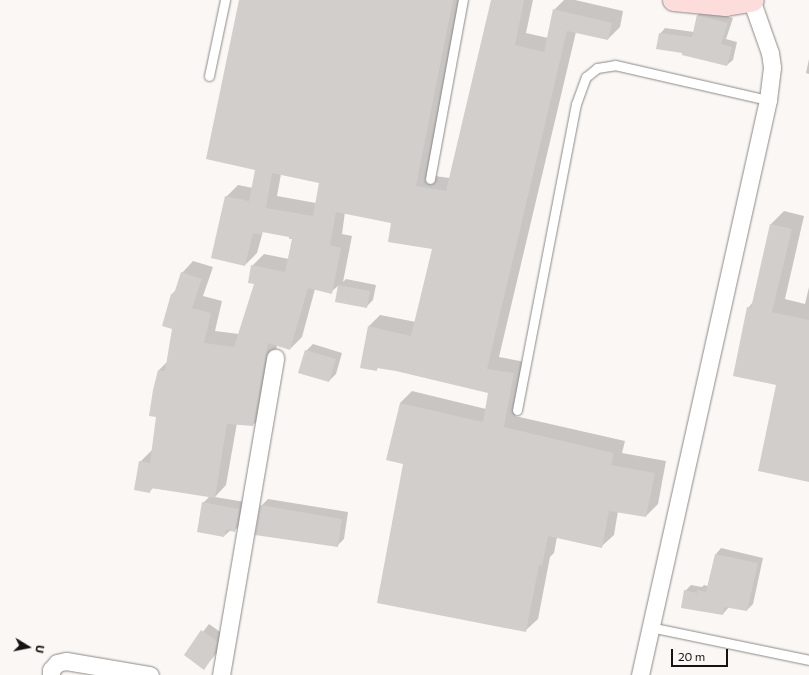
<!DOCTYPE html>
<html>
<head>
<meta charset="utf-8">
<style>
	body { margin:0 }
	#map { position:relative; width:809px; height:675px; overflow:hidden; background:#fbf7f4; font-family:Commissioner,sans-serif }
	div>[style] { position:absolute }
	[style*='--x'] { left:calc(var(--x)*1px); top:calc(var(--y)*1px); width:calc(var(--w)*1px); rotate:calc(var(--a)*1deg) }
	.shadow>* { inset:0; background:#0003 }
	.building>* { inset:0; background:#d1cecb }
	.roads { filter:drop-shadow(0 0 1px #8c8987) drop-shadow(0 0 1px #8c8987) }
	.service>* { height:9px; margin:-4.5px; padding:0 4.5px; transform-origin:4.5px; border-radius:4.5px; background:#fff }
	.minor>* { height:17px; margin:-8.5px; padding:0 8.5px; transform-origin:8.5px; border-radius:8.5px; background:#fff }
	.secondary>* { height:22px; margin:-11px; padding:0 11px; transform-origin:11px; border-radius:11px; background:#fddddb }
	span { translate:-50% -50%; white-space:nowrap; text-align:center; line-height:1.15; -webkit-text-stroke:3px #fbf7f4; paint-order:stroke }
	.north { position:absolute; left:8px; top:627px; width:40px; height:40px; -webkit-text-stroke:3px #fbf7f4; paint-order:stroke; rotate:100deg; font-size:11px; font-weight:700; line-height:16px; text-align:center; color:#151413 }
	.north::after { content:''; display:block; margin:auto; width:14px; height:18px; background:#151413; clip-path:polygon(50% 0,100% 100%,50% 72%,0 100%) }
	.scale { position:absolute; left:671px; top:649px; width:57px; height:18px; box-sizing:border-box; border:2px solid #151413; border-top:0; padding-left:5px; font-size:12px; line-height:14px; white-space:nowrap; color:#151413; -webkit-text-stroke:3px #fbf7f4; paint-order:stroke }
</style>
</head>
<body>
<div id="map">
	<div class="shadow">
		<div style="clip-path:polygon(evenodd,240px 0,462px 0,427px 175px,450px 178px,492px 0,533px 0,526px 33px,548px 38px,554px 10px,564px 0,575px 0,623px 11px,620px 27px,608px 39px,576px 32px,499px 357px,525px 362px,515px 416px,625px 441px,622px 453px,666px 461px,658px 504px,646px 516px,618px 511px,614px 535px,602px 546px,557px 537px,554px 553px,550px 557px,538px 619px,526px 630px,404px 463px,400px 403px,412px 391px,486px 409px,489px 392px,396px 370px,379px 367px,376px 370px,369px 326px,380px 315px,416px 322px,433px 248px,392px 223px,345px 212px,342px 234px,352px 236px,343px 282px,346px 279px,376px 285px,373px 300px,366px 307px,336px 301px,339px 285px,331px 292px,315px 289px,302px 337px,290px 349px,277px 345px,265px 413px,253px 425px,237px 423px,226px 485px,215px 497px,245px 502px,242px 524px,235px 530px,231px 530px,224px 536px,203px 503px,210px 496px,153px 488px,149px 492px,140px 462px,152px 450px,158px 417px,159px 370px,168px 361px,173px 328px,172px 294px,176px 290px,182px 273px,193px 261px,213px 267px,203px 296px,222px 301px,215px 331px,239px 334px,255px 283px,252px 266px,264px 254px,289px 259px,293px 239px,290px 236px,263px 231px,257px 253px,245px 265px,226px 197px,238px 185px,253px 188px,256px 169px,240px 0,281px 174px,320px 182px,316px 203px,277px 196px,281px 174px)"></div>
		<div style="clip-path:polygon(703px 10px,733px 18px,726px 39px,737px 42px,733px 60px,727px 65px,684px 52px,660px 34px,665px 28px,694px 32px,697px 16px)"></div>
		<div style="clip-path:polygon(809px 59px,809px 74px,806px 73px)"></div>
		<div style="clip-path:polygon(784px 211px,804px 216px,785px 299px,805px 304px,809px 287px,809px 481px,777px 384px,748px 308px,753px 302px,771px 224px)"></div>
		<div style="clip-path:polygon(313px 344px,342px 353px,336px 374px,329px 381px,306px 351px)"></div>
		<div style="clip-path:polygon(268px 499px,348px 512px,344px 539px,337px 546px,261px 506px)"></div>
		<div style="clip-path:polygon(721px 548px,763px 558px,753px 604px,747px 610px,729px 607px,723px 614px,685px 591px,691px 585px,702px 587px,704px 585px,708px 586px,716px 554px)"></div>
		<div style="clip-path:polygon(209px 624px,223px 634px,221px 648px,204px 668px,185px 655px)"></div>
	</div>
	<div class="building">
		<div style="clip-path:polygon(evenodd,239px 0,453px 0,416px 186px,446px 191px,491px 0,524px 0,515px 45px,544px 52px,553px 9px,612px 23px,608px 40px,567px 31px,487px 369px,514px 373px,504px 427px,614px 453px,611px 465px,655px 473px,646px 517px,609px 511px,602px 548px,548px 536px,542px 566px,539px 565px,526px 632px,377px 603px,403px 464px,386px 460px,400px 403px,483px 422px,488px 393px,396px 371px,377px 368px,377px 371px,360px 368px,368px 326px,411px 336px,432px 249px,388px 242px,391px 223px,336px 212px,330px 245px,341px 248px,332px 294px,308px 288px,290px 350px,268px 343px,253px 426px,227px 424px,215px 498px,151px 488px,150px 493px,134px 490px,139px 461px,150px 463px,156px 417px,149px 416px,153px 390px,158px 370px,165px 371px,172px 329px,162px 326px,171px 294px,174px 294px,181px 272px,202px 279px,192px 308px,211px 313px,204px 343px,234px 347px,254px 284px,248px 283px,251px 265px,285px 272px,292px 239px,289px 239px,289px 237px,262px 232px,261px 235px,253px 233px,245px 266px,211px 258px,225px 196px,249px 201px,255px 170px,206px 159px,239px 0,272px 173px,319px 183px,313px 216px,266px 208px,272px 173px)"></div>
		<div style="clip-path:polygon(697px 15px,728px 23px,721px 44px,732px 47px,727px 66px,682px 55px,682px 53px,656px 49px,659px 33px,692px 37px)"></div>
		<div style="clip-path:polygon(770px 224px,792px 229px,772px 312px,809px 320px,809px 482px,758px 471px,776px 385px,733px 376px,747px 307px,751px 308px)"></div>
		<div style="clip-path:polygon(338px 285px,370px 291px,367px 308px,335px 302px)"></div>
		<div style="clip-path:polygon(305px 350px,336px 359px,329px 382px,298px 373px)"></div>
		<div style="clip-path:polygon(202px 502px,239px 509px,235px 532px,226px 530px,224px 537px,197px 532px)"></div>
		<div style="clip-path:polygon(260px 505px,342px 519px,338px 547px,255px 535px)"></div>
		<div style="clip-path:polygon(715px 554px,758px 563px,747px 611px,724px 607px,723px 615px,681px 608px,684px 590px,697px 593px,697px 590px,706px 592px)"></div>
		<div style="clip-path:polygon(201px 630px,217px 641px,214px 655px,204px 670px,184px 655px)"></div>
	</div>
	<div class="roads">
		<div class="service">
			<div style="--x:209;--y:76;--w:78;--a:-78.1"></div>
			<div style="--x:430;--y:179;--w:182;--a:-79.6"></div>
			<div style="--x:517;--y:410;--w:312;--a:-79.1"></div>
			<div style="--x:576;--y:104;--w:29;--a:-70"></div>
			<div style="--x:586;--y:77;--w:14;--a:-39"></div>
			<div style="--x:597;--y:68;--w:18;--a:-9"></div>
			<div style="--x:615;--y:65;--w:157;--a:12.9"></div>
			<div style="--x:650;--y:627;--w:162;--a:11.7"></div>
		</div>
		<div class="minor">
			<div style="--x:51;--y:675;--w:5;--a:-90"></div>
			<div style="--x:51;--y:670;--w:9;--a:-49"></div>
			<div style="--x:57;--y:663;--w:9;--a:-13"></div>
			<div style="--x:66;--y:661;--w:85;--a:9.5"></div>
			<div style="--x:221;--y:675;--w:322;--a:-80.3"></div>
			<div style="--x:640;--y:675;--w:589;--a:-77.45"></div>
			<div style="--x:768;--y:100;--w:33;--a:-83"></div>
			<div style="--x:772;--y:67;--w:14;--a:-98"></div>
			<div style="--x:770;--y:53;--w:54;--a:-109.4"></div>
		</div>
		<div class="secondary">
			<div style="--x:674;--y:0;--w:52;--a:5.5"></div>
			<div style="--x:726;--y:5;--w:27;--a:-10"></div>
		</div>
	</div>
	<div class="north">U</div>
	<div class="scale">20 m</div>
</div>
</body>
</html>
